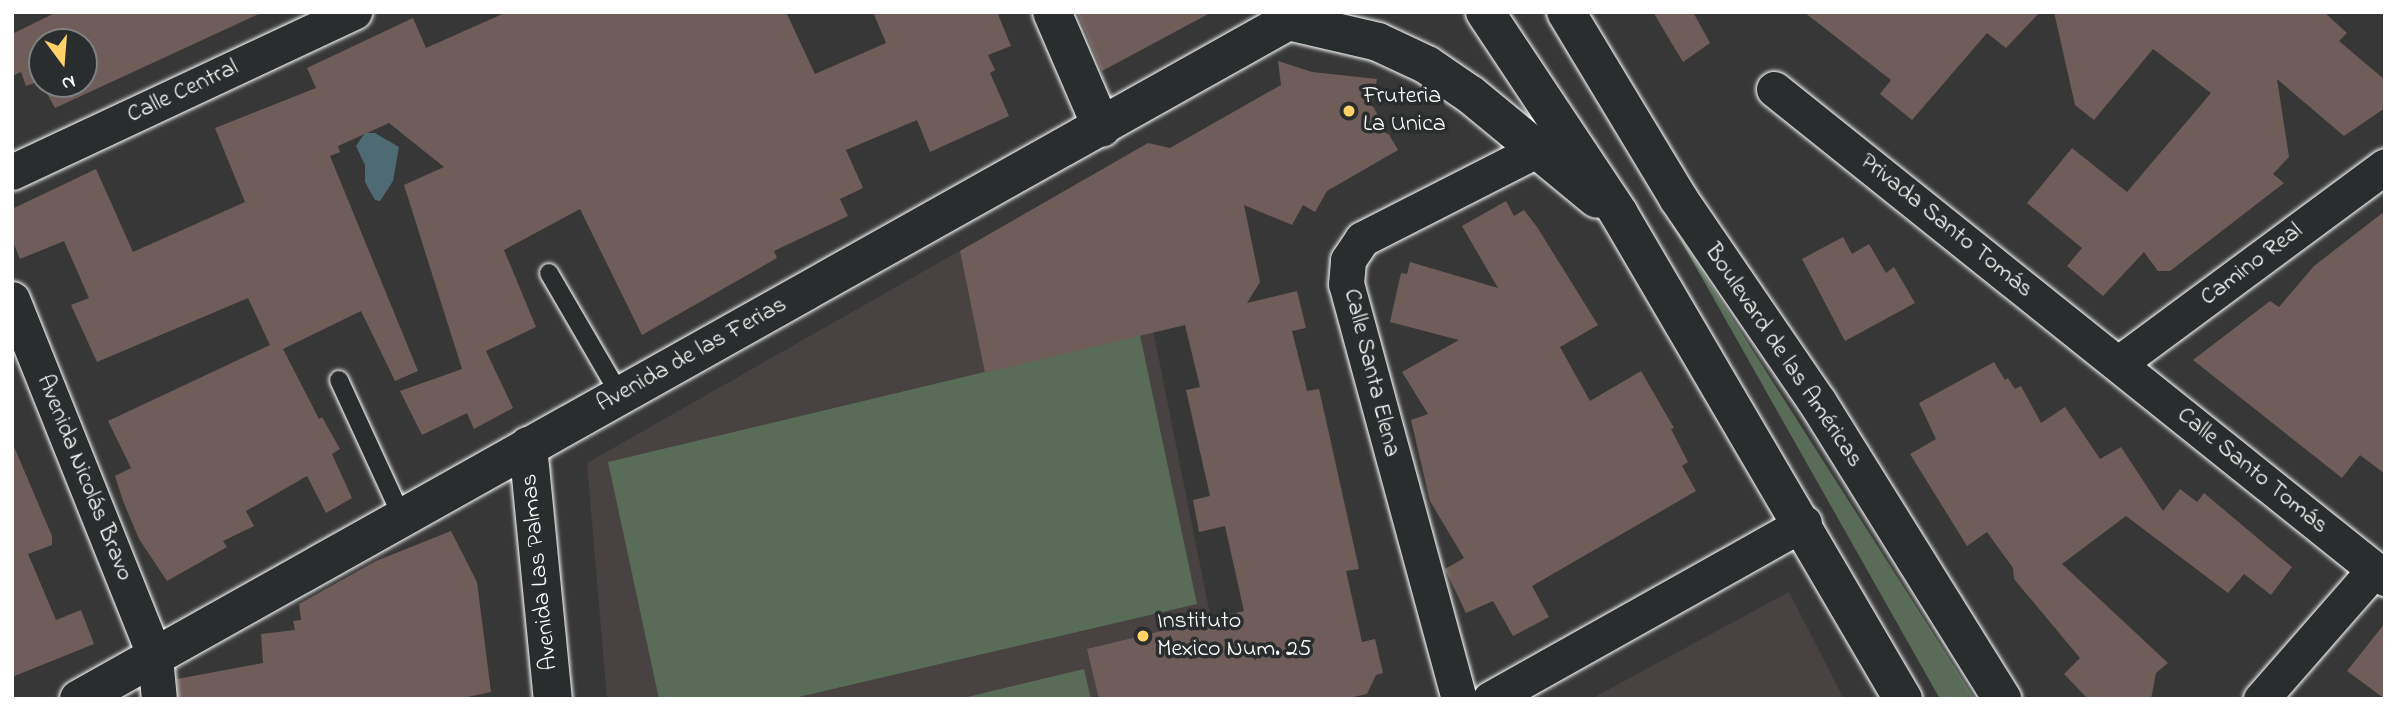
<!DOCTYPE html>
<html>
<head>
<meta charset="utf-8">
<style>
	body { margin:0 }
	#map { position:relative; width:2397px; height:711px; overflow:hidden; background:#383737; font-family:"Indie Flower",sans-serif }
	div>[style] { position:absolute }
	[style*='--x'] { left:calc(var(--x)*1px); top:calc(var(--y)*1px); width:calc(var(--w)*1px); rotate:calc(var(--a)*1deg) }
	.built>* { inset:0; background:#484242 }
	.green>* { inset:0; background:#586c57 }
	.water>* { inset:0; background:#4e6a73 }
	.building>* { inset:0; background:#6f5d5a }
	.roads { filter:drop-shadow(0 0 2px #fff) drop-shadow(0 0 2px #fff) }
	.lane>* { height:18px; margin:-9px; padding:0 9px; transform-origin:9px; border-radius:9px; background:#2a2d2e }
	.street>* { height:35px; margin:-17.5px; padding:0 17.5px; transform-origin:17.5px; border-radius:17.5px; background:#2a2d2e }
	.secondary>* { height:38px; margin:-19px; padding:0 19px; transform-origin:19px; border-radius:19px; background:#2a2d2e }
	.dots>* { width:19px; height:19px; translate:-50% -50%; box-sizing:border-box; border:4px solid #2a2d2e; border-radius:50% }
	span { translate:-50% -50%; white-space:nowrap; text-align:center; line-height:1.15; -webkit-text-stroke:7px #2a2d2e; paint-order:stroke }
	.street-label { font-size:24px; color:#fff }
	.poi-label { font-size:24px; color:#fff }
	.left { translate:0 -50%; text-align:left }
	.frame { position:absolute; inset:0; border:14px solid #fff; pointer-events:none }
	.north { position:absolute; left:28px; top:28px; width:70px; height:70px; box-sizing:border-box; background:#2a2d2e; border:2px solid #7f8182; border-radius:50%; rotate:164deg; font-size:19px; font-weight:700; line-height:28px; text-align:center; color:#fff }
	.north::after { content:''; display:block; margin:auto; width:24px; height:32px; background:#ffd166; clip-path:polygon(50% 0,100% 100%,50% 72%,0 100%) }
</style>
</head>
<body>
<div id="map">
	<div class="built">
		<div style="clip-path:polygon(1119px 160px,1227px 699px,607px 699px,587px 463px)"></div>
		<div style="clip-path:polygon(1789px 592px,1844px 699px,1591px 699px)"></div>
	</div>
	<div class="green">
		<div style="clip-path:polygon(1667px 216px,1975px 699px,1940px 699px)"></div>
		<div style="clip-path:polygon(1140px 335px,1197px 604px,790px 699px,659px 699px,608px 462px)"></div>
		<div style="clip-path:polygon(1084px 669px,1091px 699px,959px 699px)"></div>
	</div>
	<div class="water">
		<div style="clip-path:polygon(365px 133px,375px 133px,399px 147px,393px 181px,380px 201px,375px 200px,365px 182px,365px 165px,356px 146px)"></div>
	</div>
	<div class="building">
		<div style="clip-path:polygon(evenodd,57px 12px,263px 12px,55px 108px,40px 81px,26px 86px,21px 72px,12px 76px,12px 34px,57px 12px,42px 42px,84px 42px,84px 84px,42px 84px,42px 42px)"></div>
		<div style="clip-path:polygon(507px 12px,786px 12px,815px 74px,886px 43px,873px 12px,997px 12px,1011px 46px,988px 55px,995px 70px,990px 73px,1009px 116px,930px 152px,917px 120px,846px 150px,863px 188px,840px 199px,848px 216px,774px 251px,777px 258px,642px 335px,580px 209px,504px 250px,536px 327px,486px 351px,513px 408px,474px 429px,467px 413px,422px 435px,400px 391px,462px 369px,404px 185px,444px 167px,389px 123px,338px 146px,340px 152px,330px 156px,418px 371px,395px 381px,361px 311px,283px 349px,319px 419px,322px 417px,340px 449px,332px 454px,352px 498px,326px 513px,307px 476px,246px 511px,254px 526px,223px 541px,227px 547px,167px 581px,139px 539px,123px 501px,115px 476px,131px 468px,108px 421px,270px 345px,248px 298px,97px 362px,71px 305px,89px 298px,64px 241px,20px 259px,12px 239px,12px 209px,96px 169px,133px 252px,245px 202px,215px 128px,316px 88px,307px 68px,413px 18px,426px 48px)"></div>
		<div style="clip-path:polygon(1077px 12px,1212px 12px,1102px 71px)"></div>
		<div style="clip-path:polygon(1653px 12px,1693px 12px,1710px 43px,1683px 62px)"></div>
		<div style="clip-path:polygon(1804px 12px,2040px 12px,2006px 48px,1987px 33px,1912px 120px,1880px 94px,1891px 80px)"></div>
		<div style="clip-path:polygon(2054px 12px,2324px 12px,2347px 33px,2339px 41px,2385px 80px,2385px 108px,2344px 136px,2277px 79px,2289px 157px,2273px 174px,2284px 183px,2170px 271px,2158px 271px,2144px 252px,2103px 296px,2067px 266px,2082px 248px,2027px 203px,2072px 148px,2127px 192px,2211px 93px,2153px 49px,2094px 120px,2075px 105px)"></div>
		<div style="clip-path:polygon(1278px 61px,1312px 72px,1377px 79px,1372px 105px,1398px 150px,1327px 191px,1315px 212px,1303px 205px,1292px 225px,1244px 205px,1260px 282px,1247px 303px,1297px 291px,1306px 328px,1292px 331px,1307px 391px,1319px 389px,1328px 429px,1359px 569px,1346px 571px,1362px 642px,1375px 639px,1383px 673px,1376px 675px,1367px 694px,1344px 699px,1099px 699px,1087px 649px,1244px 611px,1225px 526px,1199px 532px,1193px 500px,1210px 496px,1186px 390px,1200px 387px,1185px 325px,985px 373px,960px 251px,1148px 143px,1170px 148px,1281px 85px)"></div>
		<div style="clip-path:polygon(1506px 201px,1514px 216px,1524px 210px,1537px 227px,1598px 325px,1560px 347px,1590px 401px,1641px 371px,1674px 428px,1671px 429px,1688px 462px,1682px 466px,1696px 491px,1532px 586px,1549px 617px,1513px 636px,1493px 601px,1466px 613px,1445px 569px,1464px 558px,1430px 501px,1411px 420px,1428px 414px,1402px 372px,1459px 340px,1390px 322px,1401px 273px,1407px 274px,1410px 262px,1498px 288px,1462px 226px)"></div>
		<div style="clip-path:polygon(2385px 211px,2385px 474px,2360px 455px,2342px 478px,2193px 360px,2270px 301px,2279px 307px,2314px 266px)"></div>
		<div style="clip-path:polygon(1843px 237px,1852px 254px,1869px 244px,1886px 273px,1894px 267px,1915px 303px,1845px 341px,1802px 259px)"></div>
		<div style="clip-path:polygon(1994px 362px,2005px 380px,2008px 378px,2015px 389px,2021px 386px,2041px 423px,2065px 407px,2100px 459px,2121px 447px,2163px 511px,2180px 489px,2197px 502px,2204px 493px,2292px 567px,2271px 595px,2244px 574px,2228px 593px,2126px 516px,2062px 564px,2168px 663px,2156px 673px,2151px 699px,2088px 699px,2064px 674px,2080px 658px,2014px 579px,2013px 568px,1987px 532px,1967px 546px,1910px 454px,1936px 439px,1919px 403px)"></div>
		<div style="clip-path:polygon(12px 442px,52px 536px,52px 545px,28px 554px,56px 620px,81px 610px,94px 644px,12px 677px)"></div>
		<div style="clip-path:polygon(451px 531px,477px 582px,491px 692px,458px 699px,179px 699px,177px 679px,263px 663px,261px 634px,295px 630px,293px 621px,301px 620px,299px 604px,376px 561px)"></div>
		<div style="clip-path:polygon(2385px 623px,2385px 699px,2347px 671px)"></div>
	</div>
	<div class="roads">
		<div class="lane">
			<div style="--x:549;--y:273;--w:141;--a:59.8"></div>
			<div style="--x:339;--y:380;--w:151;--a:65.3"></div>
		</div>
		<div class="street">
			<div style="--x:1774;--y:89;--w:783;--a:38.67"></div>
			<div style="--x:12;--y:172;--w:378;--a:-25.1"></div>
			<div style="--x:12;--y:299;--w:386;--a:68.2"></div>
			<div style="--x:155;--y:657;--w:42;--a:84.6"></div>
			<div style="--x:2119;--y:363;--w:331;--a:-36.5"></div>
			<div style="--x:1459;--y:699;--w:430;--a:-105.2"></div>
			<div style="--x:1346;--y:284;--w:24;--a:-85"></div>
			<div style="--x:1348;--y:260;--w:25;--a:-56"></div>
			<div style="--x:1362;--y:239;--w:196;--a:-27"></div>
			<div style="--x:1490;--y:699;--w:360;--a:-29.3"></div>
			<div style="--x:2261;--y:699;--w:171;--a:-48.8"></div>
		</div>
		<div class="secondary">
			<div style="--x:1052;--y:12;--w:126;--a:66.7"></div>
			<div style="--x:1485;--y:12;--w:242;--a:56.4"></div>
			<div style="--x:1619;--y:214;--w:562;--a:59.65"></div>
			<div style="--x:1566;--y:12;--w:217;--a:58.9"></div>
			<div style="--x:1678;--y:198;--w:248;--a:55.7"></div>
			<div style="--x:1818;--y:403;--w:349;--a:58.1"></div>
			<div style="--x:1288;--y:21;--w:92;--a:13.1"></div>
			<div style="--x:1378;--y:42;--w:54;--a:25.1"></div>
			<div style="--x:1427;--y:65;--w:53;--a:34.3"></div>
			<div style="--x:1471;--y:95;--w:163;--a:39.5"></div>
			<div style="--x:528;--y:446;--w:254;--a:84.4"></div>
			<div style="--x:79;--y:699;--w:1404;--a:-29.28"></div>
		</div>
	</div>
	<div class="dots">
		<div style="left:1349px;top:111px;background:#ffd166"></div>
		<div style="left:1143px;top:636px;background:#ffd166"></div>
	</div>
	<div class="street-label">
		<span style="left:183px;top:92px;rotate:-25deg">Calle Central</span>
		<span style="left:1946px;top:226px;rotate:39deg">Privada Santo Tomás</span>
		<span style="left:2252px;top:265px;rotate:-37deg">Camino Real</span>
		<span style="left:692px;top:355px;rotate:-29deg">Avenida de las Ferias</span>
		<span style="left:1783px;top:356px;rotate:56deg">Boulevard de las Américas</span>
		<span style="left:1371px;top:373px;rotate:76deg">Calle Santa Elena</span>
		<span style="left:2252px;top:471px;rotate:39deg">Calle Santo Tomás</span>
		<span style="left:84px;top:478px;rotate:68deg">Avenida Nicolás Bravo</span>
		<span style="left:540px;top:572px;rotate:-96deg">Avenida Las Palmas</span>
	</div>
	<div class="poi-label">
		<span class="left" style="left:1363px;top:111px">Fruteria<br>La Unica</span>
		<span class="left" style="left:1157px;top:636px">Instituto<br>Mexico Num. 25</span>
	</div>
	<div class="frame"></div>
	<div class="north">N</div>
</div>
</body>
</html>
